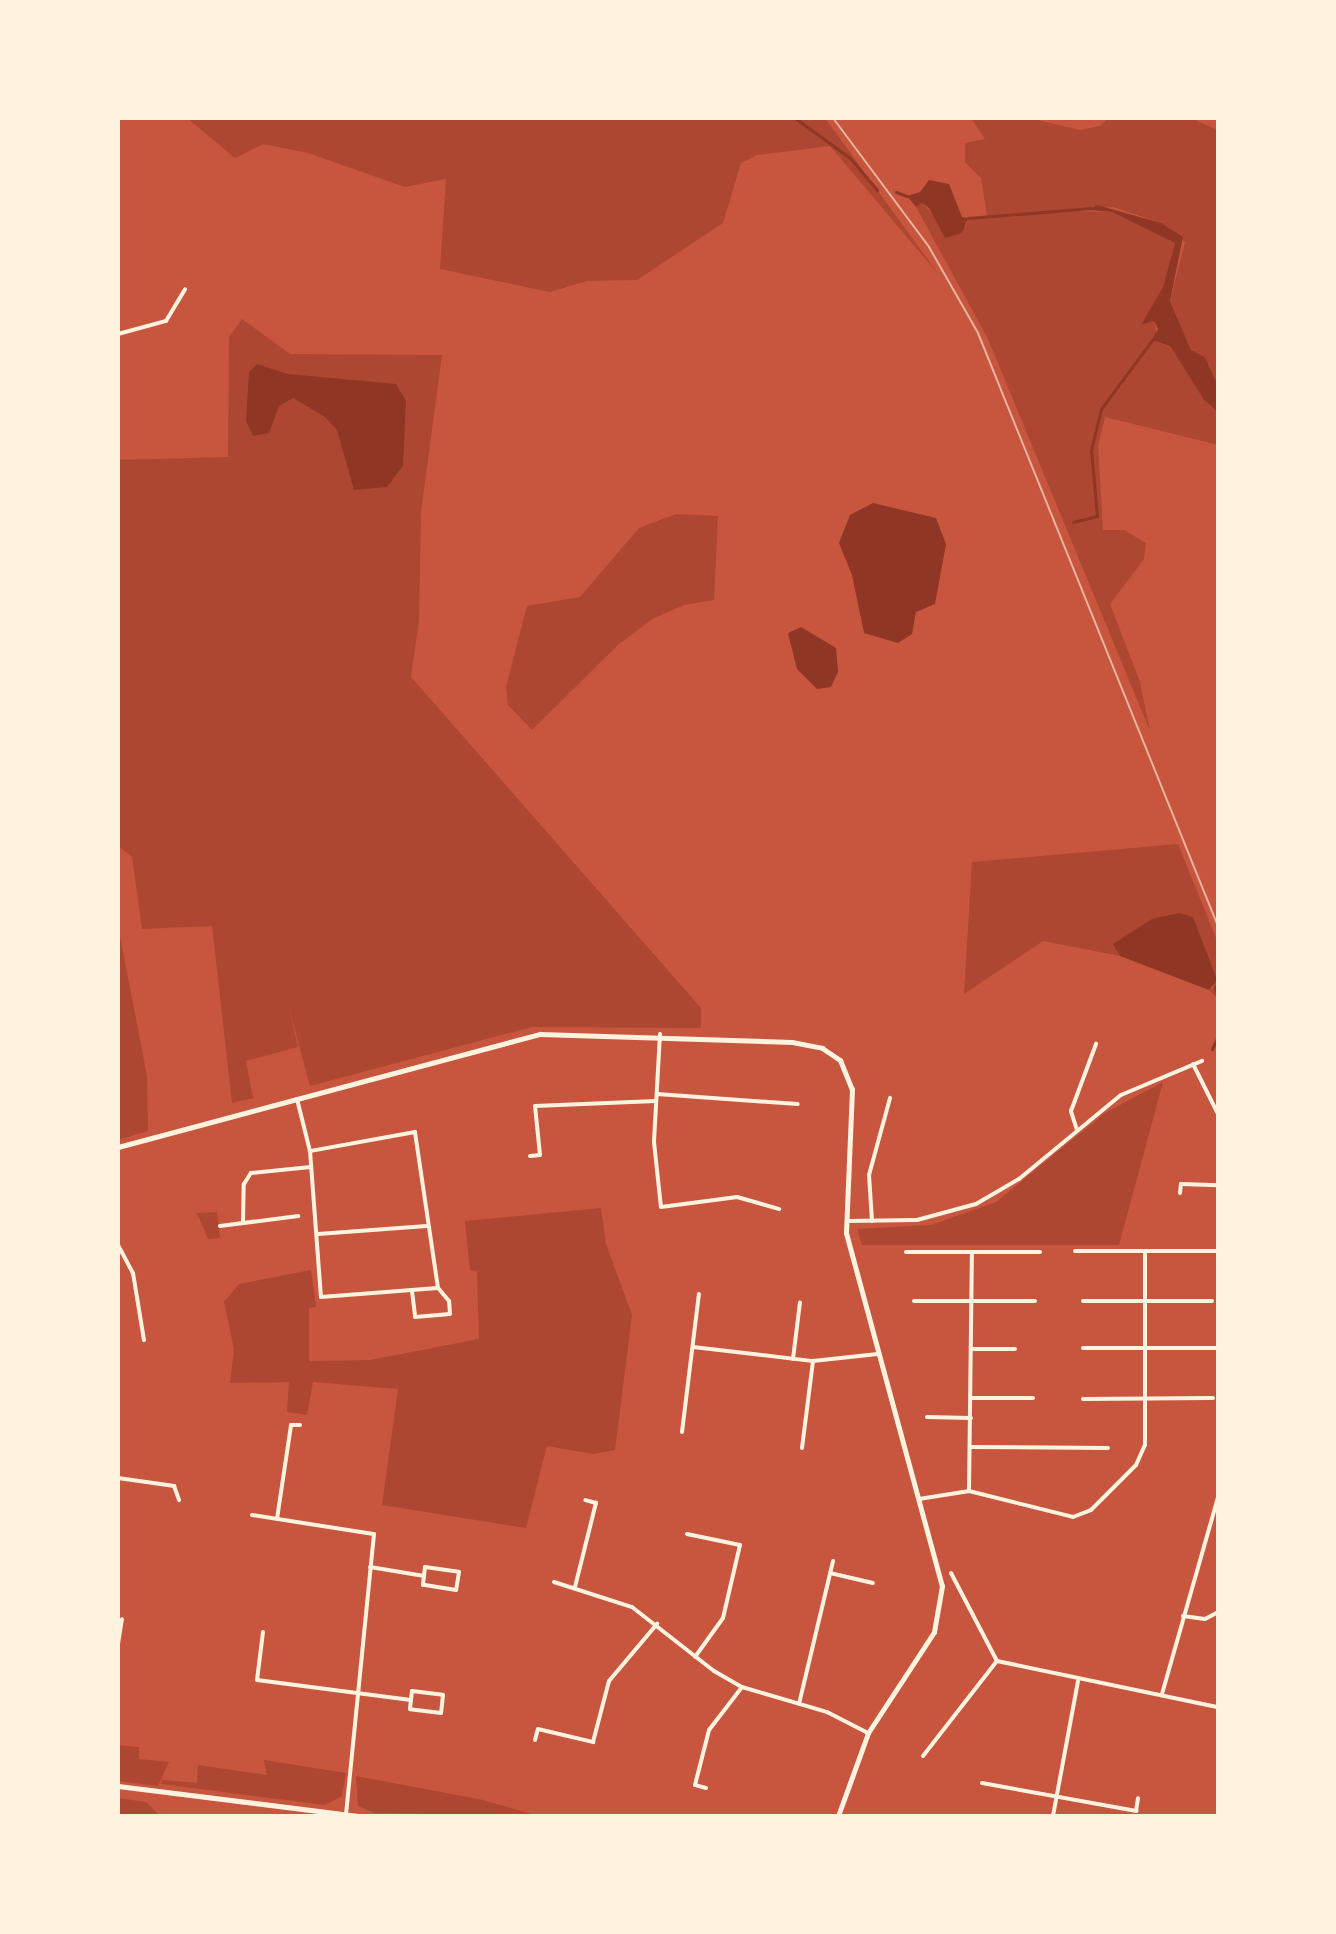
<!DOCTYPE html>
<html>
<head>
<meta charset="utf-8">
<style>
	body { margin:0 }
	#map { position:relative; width:1336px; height:1934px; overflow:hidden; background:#c8553d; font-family:Roboto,sans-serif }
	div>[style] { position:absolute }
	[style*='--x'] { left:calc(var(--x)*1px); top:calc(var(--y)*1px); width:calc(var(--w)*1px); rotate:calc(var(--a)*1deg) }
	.green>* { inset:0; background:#ae4732 }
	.water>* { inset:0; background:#8f3625 }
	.stream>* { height:3px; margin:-1.5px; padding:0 1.5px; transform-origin:1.5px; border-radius:1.5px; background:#8f3625 }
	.minor>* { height:4px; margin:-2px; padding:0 2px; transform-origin:2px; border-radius:2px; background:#fff3e0 }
	.tertiary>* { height:5px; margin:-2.5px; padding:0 2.5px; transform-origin:2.5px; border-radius:2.5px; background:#fff3e0 }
	.tram>* { height:2px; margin:-1px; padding:0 1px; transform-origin:1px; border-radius:1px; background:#e9b49f }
	span { translate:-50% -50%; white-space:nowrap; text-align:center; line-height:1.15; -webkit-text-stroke:6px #fff3e0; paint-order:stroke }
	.frame { position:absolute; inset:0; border:120px solid #fff3e0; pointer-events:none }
</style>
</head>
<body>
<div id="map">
	<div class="green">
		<div style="clip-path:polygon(187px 118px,825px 118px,939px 275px,830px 146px,757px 155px,741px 163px,723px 223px,637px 280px,587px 281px,550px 292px,440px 269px,446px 179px,405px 187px,308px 153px,263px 144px,235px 158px)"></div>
		<div style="clip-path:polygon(971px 118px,1029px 118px,1080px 130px,1100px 126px,1109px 118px,1190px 118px,1218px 130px,1218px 386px,1205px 357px,1191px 350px,1170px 301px,1185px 242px,1161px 223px,1113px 207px,1065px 211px,1112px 212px,1175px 243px,1163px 287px,1142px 325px,1154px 321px,1159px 343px,1170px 346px,1204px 400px,1218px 412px,1218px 445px,1105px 417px,1098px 446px,1103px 530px,1124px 530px,1146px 543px,1144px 559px,1110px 604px,1140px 682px,1150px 731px,988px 339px,916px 207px,922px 202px,939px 223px,966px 227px,968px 218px,987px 216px,981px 178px,965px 162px,965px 143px,985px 139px)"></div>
		<div style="clip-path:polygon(242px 319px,290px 354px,442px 355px,421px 512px,419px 620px,411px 677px,701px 1008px,701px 1028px,532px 1027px,310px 1086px,288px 1004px,298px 1047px,246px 1061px,253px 1098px,232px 1103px,212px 926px,142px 929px,132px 857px,118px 846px,118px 460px,228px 457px,229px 337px)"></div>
		<div style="clip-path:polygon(676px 514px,718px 516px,714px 600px,684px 605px,654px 618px,619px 644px,532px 730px,508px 705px,506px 687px,527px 606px,580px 597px,639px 528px)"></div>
		<div style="clip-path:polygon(1178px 844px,1218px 943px,1218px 999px,1209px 990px,1215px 987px,1113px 944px,1120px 956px,1043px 941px,964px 994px,972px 862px)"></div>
		<div style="clip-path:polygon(119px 931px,147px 1076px,148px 1131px,118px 1140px)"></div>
		<div style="clip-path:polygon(1163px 1082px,1119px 1245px,862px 1245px,857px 1229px,931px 1225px,996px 1202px,1105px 1113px)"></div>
		<div style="clip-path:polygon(601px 1208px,606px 1244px,632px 1315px,615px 1450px,593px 1454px,547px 1446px,526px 1528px,382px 1505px,398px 1389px,313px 1382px,307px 1415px,287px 1412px,289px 1382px,230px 1383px,234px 1349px,224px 1302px,239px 1284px,311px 1270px,316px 1307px,309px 1308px,309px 1361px,370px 1360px,479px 1339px,477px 1271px,470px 1270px,465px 1221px)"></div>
		<div style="clip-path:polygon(217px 1212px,220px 1238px,208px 1239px,197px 1213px)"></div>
		<div style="clip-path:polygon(118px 1745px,139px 1747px,139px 1759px,169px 1762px,158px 1786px,118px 1781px)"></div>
		<div style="clip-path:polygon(264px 1760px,346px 1773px,342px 1796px,325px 1805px,161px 1784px,162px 1780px,197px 1783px,198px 1765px,267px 1775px)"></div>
		<div style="clip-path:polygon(356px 1776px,483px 1800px,538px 1816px,374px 1813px,358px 1806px)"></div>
		<div style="clip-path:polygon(118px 1798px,146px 1802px,160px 1816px,118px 1816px)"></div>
	</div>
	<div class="water">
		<div style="clip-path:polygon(929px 180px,949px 184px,962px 217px,968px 218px,962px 233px,945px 238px,929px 208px,922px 203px,916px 207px,907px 196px,920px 192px)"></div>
		<div style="clip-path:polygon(1097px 205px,1161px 223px,1183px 237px,1170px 301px,1191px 350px,1205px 357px,1218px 386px,1218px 412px,1204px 400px,1170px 346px,1152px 340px,1158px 329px,1154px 321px,1141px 325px,1163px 287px,1175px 243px,1112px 212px,1090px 210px)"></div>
		<div style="clip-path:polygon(257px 364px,288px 374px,396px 384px,406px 401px,403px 466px,387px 487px,354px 490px,337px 430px,325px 417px,293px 398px,279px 406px,269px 433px,253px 436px,246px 421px,249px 372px)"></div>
		<div style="clip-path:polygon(873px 503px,936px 518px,946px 544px,935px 604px,916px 612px,912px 634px,898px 643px,864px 633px,852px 575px,839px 543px,850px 515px)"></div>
		<div style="clip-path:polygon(801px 627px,836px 648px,838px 672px,831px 687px,817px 689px,797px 669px,788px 633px)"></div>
		<div style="clip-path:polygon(1179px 913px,1193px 917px,1217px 980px,1209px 990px,1120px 956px,1113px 944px,1152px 919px)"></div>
	</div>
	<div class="stream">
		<div style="--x:795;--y:118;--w:68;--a:36"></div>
		<div style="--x:850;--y:158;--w:42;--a:49.8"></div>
		<div style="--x:896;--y:192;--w:12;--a:20"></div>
		<div style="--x:968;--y:218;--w:124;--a:-4.6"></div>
		<div style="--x:1073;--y:522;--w:25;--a:-14"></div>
		<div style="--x:1097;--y:516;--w:66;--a:-95.2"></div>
		<div style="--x:1091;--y:450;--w:42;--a:-76.3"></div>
		<div style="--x:1101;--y:409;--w:86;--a:-53.5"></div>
		<div style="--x:1215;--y:987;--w:10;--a:73"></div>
		<div style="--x:1212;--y:1049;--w:14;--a:-65"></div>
	</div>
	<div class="minor">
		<div style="--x:118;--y:334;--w:50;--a:-15.2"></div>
		<div style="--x:166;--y:321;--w:37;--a:-59"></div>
		<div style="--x:660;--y:1034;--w:108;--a:93.2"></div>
		<div style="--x:654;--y:1142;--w:65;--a:83.9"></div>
		<div style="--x:661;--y:1207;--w:77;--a:-7.5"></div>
		<div style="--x:737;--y:1197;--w:44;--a:15.9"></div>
		<div style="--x:1193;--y:1064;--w:56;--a:63.4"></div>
		<div style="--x:657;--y:1094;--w:141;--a:4.1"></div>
		<div style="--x:297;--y:1099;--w:54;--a:76"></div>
		<div style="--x:310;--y:1151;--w:146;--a:85.7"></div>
		<div style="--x:321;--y:1297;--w:117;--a:-4.4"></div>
		<div style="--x:438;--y:1288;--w:158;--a:-98.4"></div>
		<div style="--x:415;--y:1132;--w:107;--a:169.7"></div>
		<div style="--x:1077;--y:1130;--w:20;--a:-108"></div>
		<div style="--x:1071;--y:1111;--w:72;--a:-69.5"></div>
		<div style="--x:530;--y:1156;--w:10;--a:-6"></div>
		<div style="--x:540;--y:1155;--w:49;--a:-95.8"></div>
		<div style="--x:535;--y:1106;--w:121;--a:-2.4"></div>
		<div style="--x:1180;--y:1193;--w:9;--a:-84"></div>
		<div style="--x:1181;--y:1184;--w:37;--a:2"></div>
		<div style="--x:847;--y:1221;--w:70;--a:-0.8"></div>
		<div style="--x:917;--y:1220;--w:61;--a:-15.2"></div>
		<div style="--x:976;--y:1204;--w:50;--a:-30.2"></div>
		<div style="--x:1019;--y:1179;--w:132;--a:-39.5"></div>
		<div style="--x:1121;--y:1095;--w:88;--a:-22.8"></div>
		<div style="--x:872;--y:1221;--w:46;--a:-93.7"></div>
		<div style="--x:869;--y:1175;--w:80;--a:-74.7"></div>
		<div style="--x:243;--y:1223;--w:39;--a:-89"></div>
		<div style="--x:244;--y:1184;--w:13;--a:-58"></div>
		<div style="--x:251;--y:1173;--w:60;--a:-5.7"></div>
		<div style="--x:220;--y:1226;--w:79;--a:-7.3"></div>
		<div style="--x:318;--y:1234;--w:109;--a:-4.2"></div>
		<div style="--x:118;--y:1245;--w:32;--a:62"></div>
		<div style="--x:133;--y:1273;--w:68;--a:80.7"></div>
		<div style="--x:1075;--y:1251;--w:143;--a:0"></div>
		<div style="--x:906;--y:1252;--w:134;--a:0"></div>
		<div style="--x:412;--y:1291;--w:26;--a:83"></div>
		<div style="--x:415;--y:1317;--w:35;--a:-5"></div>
		<div style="--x:450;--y:1314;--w:13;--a:-94"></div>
		<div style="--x:449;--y:1301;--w:17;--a:-130"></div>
		<div style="--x:914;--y:1301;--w:121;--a:0"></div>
		<div style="--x:1083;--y:1301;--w:129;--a:0"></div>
		<div style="--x:693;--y:1347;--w:121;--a:6.7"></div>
		<div style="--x:813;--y:1361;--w:65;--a:-6.1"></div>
		<div style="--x:1083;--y:1348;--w:135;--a:0"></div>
		<div style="--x:971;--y:1349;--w:44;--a:0"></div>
		<div style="--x:793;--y:1359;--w:57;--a:-83"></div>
		<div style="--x:972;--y:1398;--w:61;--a:0"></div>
		<div style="--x:1083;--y:1399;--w:130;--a:-0.4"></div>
		<div style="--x:927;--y:1417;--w:44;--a:1.3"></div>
		<div style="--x:682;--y:1432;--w:139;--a:-83"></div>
		<div style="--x:971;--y:1447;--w:137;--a:0.4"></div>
		<div style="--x:802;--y:1448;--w:88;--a:-82.8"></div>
		<div style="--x:118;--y:1478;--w:57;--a:8.1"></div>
		<div style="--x:174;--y:1486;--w:15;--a:70"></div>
		<div style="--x:969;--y:1491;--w:239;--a:-89.3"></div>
		<div style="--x:919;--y:1499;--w:51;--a:-9.1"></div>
		<div style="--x:969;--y:1491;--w:107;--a:14"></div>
		<div style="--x:1073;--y:1517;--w:19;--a:-21"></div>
		<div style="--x:1091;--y:1510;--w:64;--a:-45"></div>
		<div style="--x:1136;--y:1465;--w:22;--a:-66"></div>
		<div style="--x:1145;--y:1445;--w:194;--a:-90"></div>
		<div style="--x:252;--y:1515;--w:123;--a:8.9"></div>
		<div style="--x:374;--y:1534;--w:281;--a:95.7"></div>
		<div style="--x:277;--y:1519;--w:95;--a:-81.5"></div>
		<div style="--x:291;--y:1425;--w:9;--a:0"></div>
		<div style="--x:687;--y:1534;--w:54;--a:11.7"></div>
		<div style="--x:740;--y:1545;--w:75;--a:103.1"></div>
		<div style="--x:723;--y:1618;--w:48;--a:125.7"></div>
		<div style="--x:370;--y:1567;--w:55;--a:9.5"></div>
		<div style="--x:424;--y:1576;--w:9;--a:-84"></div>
		<div style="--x:425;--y:1567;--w:34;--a:8"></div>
		<div style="--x:459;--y:1572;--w:18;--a:99"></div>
		<div style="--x:456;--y:1590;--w:33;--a:-171"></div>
		<div style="--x:423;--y:1585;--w:9;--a:-84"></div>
		<div style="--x:830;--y:1573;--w:44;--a:13.1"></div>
		<div style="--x:951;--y:1573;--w:99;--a:62.4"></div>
		<div style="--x:997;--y:1661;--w:226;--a:11.8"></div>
		<div style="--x:554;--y:1582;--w:82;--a:17.8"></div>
		<div style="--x:632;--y:1607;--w:104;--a:38"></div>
		<div style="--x:714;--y:1671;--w:32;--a:30"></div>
		<div style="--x:742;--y:1687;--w:89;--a:16.4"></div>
		<div style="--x:827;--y:1712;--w:46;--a:27.1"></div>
		<div style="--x:575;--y:1587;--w:87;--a:-76"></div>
		<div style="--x:596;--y:1503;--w:11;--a:-165"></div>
		<div style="--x:1183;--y:1616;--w:22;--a:8"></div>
		<div style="--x:1205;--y:1619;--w:15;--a:-28"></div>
		<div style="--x:263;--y:1632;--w:48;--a:97.1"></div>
		<div style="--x:257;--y:1680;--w:155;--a:7.4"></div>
		<div style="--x:411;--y:1700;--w:9;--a:-84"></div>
		<div style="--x:412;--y:1691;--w:31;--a:7"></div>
		<div style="--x:443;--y:1695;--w:18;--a:96"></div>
		<div style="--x:441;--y:1713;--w:31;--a:-173"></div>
		<div style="--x:410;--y:1709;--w:9;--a:-84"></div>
		<div style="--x:118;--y:1644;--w:25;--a:-81"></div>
		<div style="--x:1162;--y:1694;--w:204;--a:-74.1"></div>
		<div style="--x:799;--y:1704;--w:147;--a:-76.6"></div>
		<div style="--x:535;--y:1740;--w:11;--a:-75"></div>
		<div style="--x:538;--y:1729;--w:57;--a:13.3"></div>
		<div style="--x:593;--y:1742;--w:63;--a:-75.3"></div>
		<div style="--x:609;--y:1681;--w:75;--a:-49.9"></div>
		<div style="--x:923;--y:1756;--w:120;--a:-52.1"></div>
		<div style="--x:982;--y:1783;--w:157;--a:10.3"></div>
		<div style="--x:1136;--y:1811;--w:13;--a:-81"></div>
		<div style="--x:706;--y:1788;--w:11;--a:-165"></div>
		<div style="--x:695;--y:1785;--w:57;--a:-75.7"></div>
		<div style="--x:709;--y:1730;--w:54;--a:-52.5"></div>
		<div style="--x:1053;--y:1816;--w:137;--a:-79.5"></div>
	</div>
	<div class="tertiary">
		<div style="--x:118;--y:1147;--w:437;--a:-15"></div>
		<div style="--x:540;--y:1034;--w:252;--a:1.8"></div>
		<div style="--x:792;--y:1042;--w:31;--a:11"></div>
		<div style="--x:822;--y:1048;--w:22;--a:34"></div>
		<div style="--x:840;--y:1060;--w:31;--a:68"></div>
		<div style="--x:852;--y:1089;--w:144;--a:92.4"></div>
		<div style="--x:846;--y:1233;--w:366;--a:74.8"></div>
		<div style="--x:942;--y:1586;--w:47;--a:99.9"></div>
		<div style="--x:934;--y:1632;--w:121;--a:123.2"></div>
		<div style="--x:868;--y:1733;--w:88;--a:109.9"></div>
		<div style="--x:118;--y:1786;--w:244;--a:7.1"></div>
	</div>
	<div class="tram">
		<div style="--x:833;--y:118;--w:161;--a:53.3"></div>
		<div style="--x:929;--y:247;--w:99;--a:60.3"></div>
		<div style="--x:978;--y:333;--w:640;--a:67.97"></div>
	</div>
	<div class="frame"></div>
</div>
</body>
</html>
